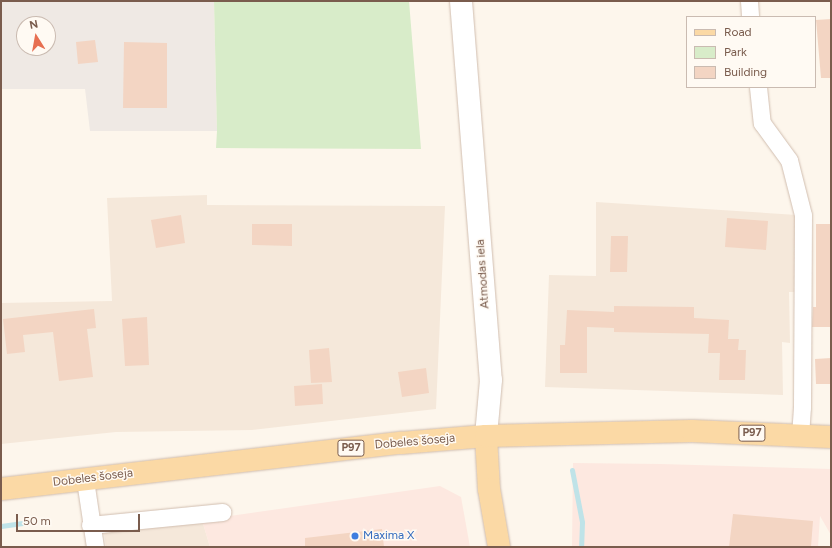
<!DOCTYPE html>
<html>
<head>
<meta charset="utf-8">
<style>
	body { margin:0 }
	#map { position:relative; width:832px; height:548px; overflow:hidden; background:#fdf6ec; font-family:Figtree,sans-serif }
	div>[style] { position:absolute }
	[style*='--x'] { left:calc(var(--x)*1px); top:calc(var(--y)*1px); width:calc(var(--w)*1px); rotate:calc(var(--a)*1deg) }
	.residential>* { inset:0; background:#f5e8da }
	.commercial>* { inset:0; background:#fde8e0 }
	.industrial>* { inset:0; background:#efe9e4 }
	.green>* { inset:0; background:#d8ecc9 }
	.stream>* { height:5px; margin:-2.5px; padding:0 2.5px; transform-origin:2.5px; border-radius:2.5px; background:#bfe3e8 }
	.building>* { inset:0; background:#f3d5c3 }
	.roads { filter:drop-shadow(0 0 1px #d1beb0) drop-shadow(0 0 1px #d1beb0) }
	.street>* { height:17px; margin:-8.5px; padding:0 8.5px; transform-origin:8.5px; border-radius:8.5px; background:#fff }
	.secondary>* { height:22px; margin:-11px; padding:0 11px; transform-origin:11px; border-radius:11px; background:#fff }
	.primary>* { height:22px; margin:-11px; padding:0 11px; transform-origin:11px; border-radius:11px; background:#fbd9a5 }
	.dots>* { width:11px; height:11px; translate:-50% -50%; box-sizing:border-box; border:2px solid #fffaf3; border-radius:50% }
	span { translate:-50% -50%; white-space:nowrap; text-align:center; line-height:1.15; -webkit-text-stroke:3px #fffaf3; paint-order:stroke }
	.shield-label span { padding:1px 3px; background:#fffaf3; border:1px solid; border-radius:3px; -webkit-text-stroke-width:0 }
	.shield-label { font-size:11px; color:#7a5c4d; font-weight:700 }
	.street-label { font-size:12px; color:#7a5c4d }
	.shop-label { font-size:12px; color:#366cbe }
	.left { translate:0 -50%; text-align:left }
	.frame { position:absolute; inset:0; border:2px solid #7a5c4d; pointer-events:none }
	.legend { position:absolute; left:686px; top:16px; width:130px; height:72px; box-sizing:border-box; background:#fffaf3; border:1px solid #cabbb1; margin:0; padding:5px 7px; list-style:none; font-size:12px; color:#7a5c4d }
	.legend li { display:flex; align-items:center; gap:8px; height:20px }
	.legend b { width:20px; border:1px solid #cabbb1 }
	.north { position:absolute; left:16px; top:16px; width:40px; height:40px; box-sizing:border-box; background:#fffaf3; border:1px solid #cabbb1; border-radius:50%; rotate:349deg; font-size:11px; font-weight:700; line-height:16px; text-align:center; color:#7a5c4d }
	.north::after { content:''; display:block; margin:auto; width:14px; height:18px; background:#e76f51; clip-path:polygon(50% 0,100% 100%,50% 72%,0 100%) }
	.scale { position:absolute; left:16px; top:514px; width:124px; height:18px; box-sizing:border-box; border:2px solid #7a5c4d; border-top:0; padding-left:5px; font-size:12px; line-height:14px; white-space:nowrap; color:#7a5c4d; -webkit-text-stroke:3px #fffaf3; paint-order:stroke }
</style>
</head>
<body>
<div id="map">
	<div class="residential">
		<div style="clip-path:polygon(207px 195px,207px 205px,445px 206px,436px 409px,252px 430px,116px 432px,1px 444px,1px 303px,112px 301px,107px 198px)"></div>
		<div style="clip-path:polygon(596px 202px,797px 215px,796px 292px,789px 292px,790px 343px,782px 342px,783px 395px,545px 387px,549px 275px,596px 276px)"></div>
		<div style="clip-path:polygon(202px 520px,210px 547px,106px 547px,104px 532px)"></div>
	</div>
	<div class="commercial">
		<div style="clip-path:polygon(573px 463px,661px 464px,831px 469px,831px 535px,820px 516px,818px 547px,572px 547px)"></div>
		<div style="clip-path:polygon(440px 486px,461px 497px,470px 547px,210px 547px,202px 520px)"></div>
	</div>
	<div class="industrial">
		<div style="clip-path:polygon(evenodd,1px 1px,214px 1px,217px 131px,90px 131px,85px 89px,1px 89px,1px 1px,24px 24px,48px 24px,48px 48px,24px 48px,24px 24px)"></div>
	</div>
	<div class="green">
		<div style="clip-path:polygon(214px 1px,409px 1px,421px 149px,216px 148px,217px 131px)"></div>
	</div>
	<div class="stream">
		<div style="--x:572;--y:470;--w:53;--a:79.1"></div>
		<div style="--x:582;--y:522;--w:25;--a:92"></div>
		<div style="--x:1;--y:526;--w:29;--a:-8"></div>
	</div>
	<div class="building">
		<div style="clip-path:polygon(831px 19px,831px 78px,821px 78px,816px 20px)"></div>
		<div style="clip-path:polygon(95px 40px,98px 62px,78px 64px,76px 42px)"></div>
		<div style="clip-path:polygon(124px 42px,167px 43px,167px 108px,123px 108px)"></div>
		<div style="clip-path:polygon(181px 215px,185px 243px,156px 248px,151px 220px)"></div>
		<div style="clip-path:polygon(727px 218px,768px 221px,766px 250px,725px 247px)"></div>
		<div style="clip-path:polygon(252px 224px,292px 224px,292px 246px,252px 245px)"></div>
		<div style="clip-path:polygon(816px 224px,831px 224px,831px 327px,812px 327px,813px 307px,816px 307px)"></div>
		<div style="clip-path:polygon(611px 236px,628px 236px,627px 272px,610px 272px)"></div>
		<div style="clip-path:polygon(614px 306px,694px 307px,694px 318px,729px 320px,728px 339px,739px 339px,738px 350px,746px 350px,745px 380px,719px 380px,720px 353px,708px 353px,709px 334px,614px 332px,614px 328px,587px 327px,587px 373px,560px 373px,560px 345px,565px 345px,567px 310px,614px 312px)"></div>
		<div style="clip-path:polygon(94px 309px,96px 328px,87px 329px,93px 377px,59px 381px,53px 332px,23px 335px,25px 352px,7px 354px,3px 319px)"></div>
		<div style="clip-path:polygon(147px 317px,149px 365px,125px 366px,122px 319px)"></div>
		<div style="clip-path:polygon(329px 348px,332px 382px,311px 383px,309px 350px)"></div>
		<div style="clip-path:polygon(831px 358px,831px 384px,816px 384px,815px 359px)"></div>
		<div style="clip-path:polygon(426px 368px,429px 393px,402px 397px,398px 372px)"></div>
		<div style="clip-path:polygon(322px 384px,323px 404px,295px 406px,294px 386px)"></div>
		<div style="clip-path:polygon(733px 514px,813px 521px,811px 547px,729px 547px)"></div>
		<div style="clip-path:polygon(382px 529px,384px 547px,305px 547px,305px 538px)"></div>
	</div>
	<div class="roads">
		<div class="street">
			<div style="--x:749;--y:1;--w:16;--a:86"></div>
			<div style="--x:758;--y:87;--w:36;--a:84"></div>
			<div style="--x:762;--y:123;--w:46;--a:53.9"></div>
			<div style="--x:789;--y:160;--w:57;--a:75.7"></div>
			<div style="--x:803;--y:215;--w:192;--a:90.3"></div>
			<div style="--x:802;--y:407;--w:28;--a:94"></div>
			<div style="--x:85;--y:480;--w:68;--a:81.5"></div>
			<div style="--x:90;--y:525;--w:133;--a:-5.6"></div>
		</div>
		<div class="secondary">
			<div style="--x:461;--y:1;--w:380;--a:85.5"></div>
			<div style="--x:491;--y:380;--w:56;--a:95.1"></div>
		</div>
		<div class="primary">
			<div style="--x:486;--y:436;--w:53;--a:86.8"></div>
			<div style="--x:489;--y:489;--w:59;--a:80.2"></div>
			<div style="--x:1;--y:489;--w:403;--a:-6.6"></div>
			<div style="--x:401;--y:443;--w:85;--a:-4.7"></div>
			<div style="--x:486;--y:436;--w:206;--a:-1.4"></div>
			<div style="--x:692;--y:431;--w:139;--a:2.5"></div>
		</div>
	</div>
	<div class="dots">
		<div style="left:355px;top:536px;background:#3f7fe0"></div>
	</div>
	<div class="shield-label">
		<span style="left:752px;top:433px">P97</span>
		<span style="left:351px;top:448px">P97</span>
	</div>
	<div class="street-label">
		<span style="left:483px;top:274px;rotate:-94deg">Atmodas iela</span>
		<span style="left:415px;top:442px;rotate:-5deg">Dobeles šoseja</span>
		<span style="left:93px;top:478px;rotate:-7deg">Dobeles šoseja</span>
	</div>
	<div class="shop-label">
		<span class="left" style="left:363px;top:536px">Maxima X</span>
	</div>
	<div class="frame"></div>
	<ul class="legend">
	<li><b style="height:5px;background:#fbd9a5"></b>Road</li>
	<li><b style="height:11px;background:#d8ecc9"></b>Park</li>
	<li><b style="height:11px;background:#f3d5c3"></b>Building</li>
	</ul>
	<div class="north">N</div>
	<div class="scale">50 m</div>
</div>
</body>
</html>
